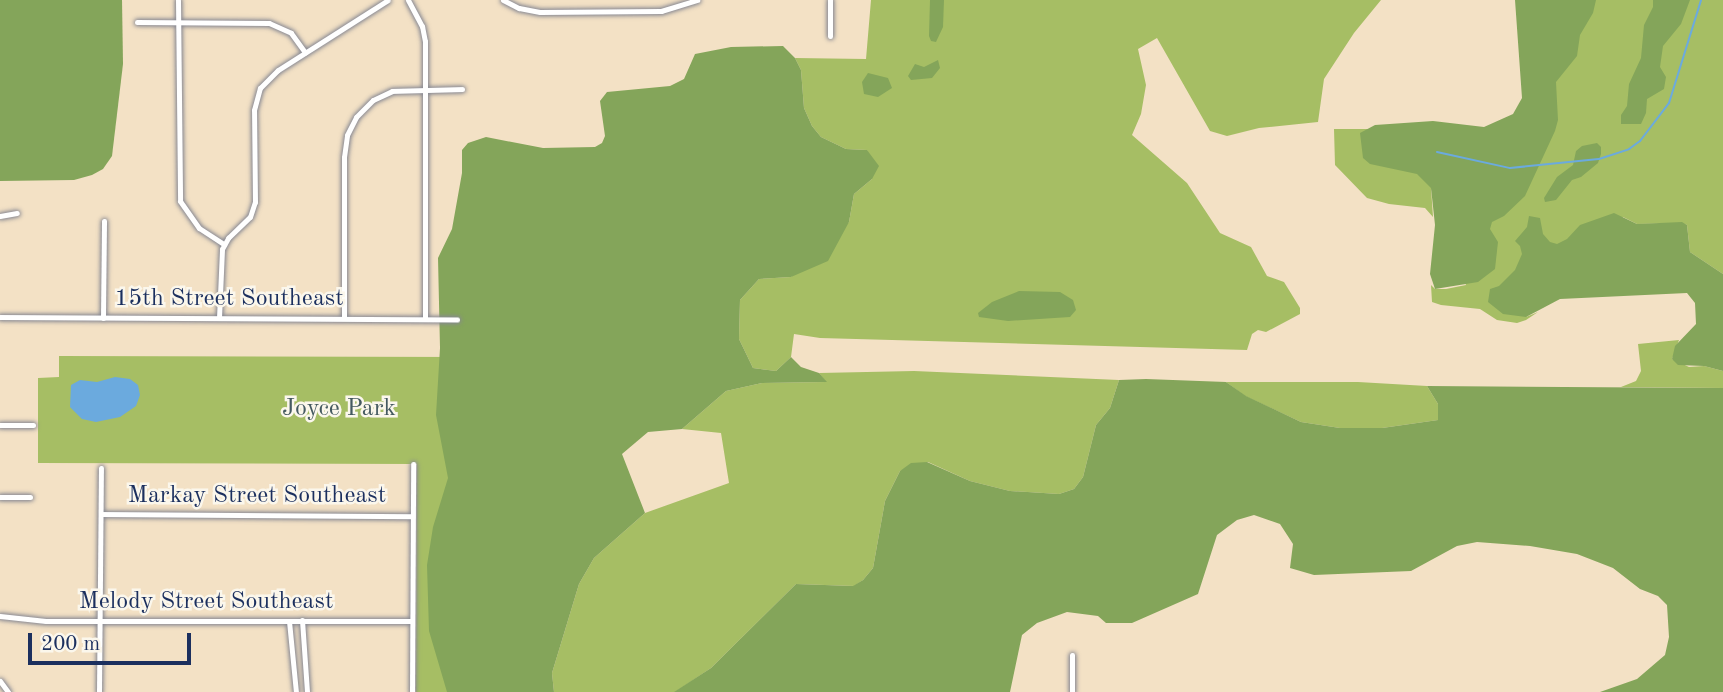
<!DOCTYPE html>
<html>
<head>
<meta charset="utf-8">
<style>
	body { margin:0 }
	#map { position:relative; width:1723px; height:692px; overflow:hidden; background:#f3e1c5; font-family:"Old Standard TT",serif }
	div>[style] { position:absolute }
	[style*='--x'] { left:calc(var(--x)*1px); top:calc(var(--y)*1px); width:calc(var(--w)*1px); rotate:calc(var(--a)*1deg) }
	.green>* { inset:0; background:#a6be64 }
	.forest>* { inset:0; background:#84a55a }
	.water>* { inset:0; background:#6baade }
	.stream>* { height:2px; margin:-1px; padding:0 1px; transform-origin:1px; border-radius:1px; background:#6baade }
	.roads { filter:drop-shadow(0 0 2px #878892) drop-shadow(0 0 2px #878892) }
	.minor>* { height:5px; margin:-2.5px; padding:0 2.5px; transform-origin:2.5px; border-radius:2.5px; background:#fff }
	span { translate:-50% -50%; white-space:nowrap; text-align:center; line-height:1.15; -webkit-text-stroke:5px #fbf7ec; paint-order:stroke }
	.street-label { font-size:24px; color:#1b2f5e }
	.park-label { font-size:24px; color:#455a60 }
	.scale { position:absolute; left:28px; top:633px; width:163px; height:32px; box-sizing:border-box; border:4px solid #1b2f5e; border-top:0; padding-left:9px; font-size:21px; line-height:24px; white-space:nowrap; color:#1b2f5e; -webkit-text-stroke:5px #fbf7ec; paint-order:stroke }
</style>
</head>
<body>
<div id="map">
	<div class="green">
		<div style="clip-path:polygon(871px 0,1381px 0,1354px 33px,1324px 79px,1318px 122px,1259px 128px,1227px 136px,1210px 131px,1157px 38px,1138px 49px,1146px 85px,1141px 114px,1132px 135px,1187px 183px,1220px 233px,1251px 247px,1267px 276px,1284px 282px,1300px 308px,1300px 314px,1266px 332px,1258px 330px,1252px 334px,1247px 350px,820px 338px,794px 334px,791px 357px,776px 371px,753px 368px,739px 339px,740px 300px,759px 279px,791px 277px,849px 222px,854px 194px,872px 179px,867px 150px,846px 149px,821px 137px,812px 126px,804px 108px,801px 70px,795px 58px,866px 59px)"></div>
		<div style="clip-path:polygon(1536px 0,1723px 0,1723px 274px,1690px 252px,1687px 225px,1682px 223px,1637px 224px,1623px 217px,1526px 317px,1538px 312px,1526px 320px,1517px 323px,1497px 320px,1480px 309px,1441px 305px,1432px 302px,1431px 285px,1435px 289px,1446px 289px,1466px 285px,1431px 188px,1433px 217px,1425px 208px,1389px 204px,1367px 198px,1335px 165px,1334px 129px,1423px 129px,1519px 159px)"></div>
		<div style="clip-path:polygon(1679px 340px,1672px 359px,1689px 367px,1704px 366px,1723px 371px,1723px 388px,1621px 387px,1636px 381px,1641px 371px,1638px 344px)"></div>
		<div style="clip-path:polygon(59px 356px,466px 357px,466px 692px,416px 692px,417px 464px,38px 463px,38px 378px,59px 377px)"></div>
		<div style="clip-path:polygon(914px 371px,1119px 380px,1110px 408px,1096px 425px,1083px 477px,1074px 489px,1059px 494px,1010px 491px,970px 481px,928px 462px,900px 471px,885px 501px,873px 568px,863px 580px,854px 586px,796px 584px,711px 668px,675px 692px,554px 692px,552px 673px,579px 584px,594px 558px,645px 513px,729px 483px,721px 433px,682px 429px,726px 391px,762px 383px,826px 382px,819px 373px)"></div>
		<div style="clip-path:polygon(1226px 382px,1358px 382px,1427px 386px,1438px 404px,1438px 420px,1382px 428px,1340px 428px,1301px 422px,1245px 396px)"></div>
	</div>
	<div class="forest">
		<div style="clip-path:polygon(0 0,122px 0,123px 64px,112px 156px,103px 169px,92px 175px,74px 180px,0 181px)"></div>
		<div style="clip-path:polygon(930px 0,944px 0,943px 27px,936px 42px,931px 41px,929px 36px)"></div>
		<div style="clip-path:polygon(1515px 0,1596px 0,1593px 13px,1580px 35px,1577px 56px,1556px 82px,1558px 120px,1555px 131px,1525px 196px,1504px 216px,1492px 222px,1490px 229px,1498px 242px,1495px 269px,1478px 282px,1435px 289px,1430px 274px,1435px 225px,1431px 188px,1417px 174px,1370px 164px,1363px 158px,1360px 133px,1375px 125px,1433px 121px,1484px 127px,1513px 114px,1522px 98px)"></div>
		<div style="clip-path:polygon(1653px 0,1690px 0,1681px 24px,1663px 46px,1660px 67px,1666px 77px,1664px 89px,1647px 99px,1646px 113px,1641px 124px,1621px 124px,1621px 115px,1627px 106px,1629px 84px,1641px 58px,1644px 25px,1653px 7px)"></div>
		<div style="clip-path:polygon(783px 46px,795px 58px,801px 70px,804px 108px,812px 126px,821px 137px,846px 149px,867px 150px,879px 166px,872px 179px,854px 194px,849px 222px,828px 261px,791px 277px,759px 279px,740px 300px,739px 339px,753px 368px,776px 371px,791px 357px,801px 367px,819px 373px,827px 382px,762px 383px,726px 391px,682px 429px,648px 432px,622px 454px,645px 513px,594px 558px,579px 584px,552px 673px,554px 692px,447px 692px,429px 631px,427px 565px,433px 527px,448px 478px,436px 415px,440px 348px,438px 258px,452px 229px,462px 173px,462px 150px,468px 143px,486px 137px,543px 148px,595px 147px,602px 143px,605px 136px,600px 101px,607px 92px,670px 86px,684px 79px,695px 54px,731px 47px)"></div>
		<div style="clip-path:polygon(938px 60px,940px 68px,932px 78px,911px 80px,908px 76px,915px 64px,924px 67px)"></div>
		<div style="clip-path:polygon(868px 73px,888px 78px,892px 88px,878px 97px,864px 94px,862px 82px)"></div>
		<div style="clip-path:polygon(1597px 143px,1601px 147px,1601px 154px,1598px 163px,1581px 177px,1572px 180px,1556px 200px,1545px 202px,1544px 198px,1557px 177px,1573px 165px,1576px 151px,1582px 146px)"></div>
		<div style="clip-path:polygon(1614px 213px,1637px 224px,1682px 222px,1687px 225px,1690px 252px,1723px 274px,1723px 371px,1704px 366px,1678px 365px,1672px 359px,1675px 346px,1696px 324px,1695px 303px,1687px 293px,1560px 299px,1526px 317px,1503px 314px,1488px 302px,1490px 289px,1499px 286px,1515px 270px,1522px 254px,1520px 246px,1515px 241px,1527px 227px,1529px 216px,1540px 218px,1543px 234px,1550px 242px,1557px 244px,1567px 239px,1580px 225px)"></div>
		<div style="clip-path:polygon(1019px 291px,1060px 292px,1073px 300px,1076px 310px,1070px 317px,1008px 321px,979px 317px,978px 313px,992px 302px)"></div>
		<div style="clip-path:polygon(1146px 379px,1226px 382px,1246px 396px,1301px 422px,1340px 428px,1382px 428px,1438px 420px,1438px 404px,1427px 386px,1723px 388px,1723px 692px,1600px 692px,1637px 679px,1665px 655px,1669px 637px,1667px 605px,1658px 596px,1640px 589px,1613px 568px,1577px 554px,1530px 546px,1477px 542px,1457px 546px,1411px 571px,1314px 575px,1290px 568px,1293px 544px,1280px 524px,1254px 515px,1237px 520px,1217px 535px,1198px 594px,1132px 623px,1106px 623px,1098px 616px,1067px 612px,1037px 623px,1022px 635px,1010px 692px,674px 692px,711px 668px,796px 584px,853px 586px,863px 580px,873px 568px,885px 501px,900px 471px,911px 463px,927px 462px,970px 481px,1010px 491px,1059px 494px,1074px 489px,1083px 477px,1096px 425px,1110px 408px,1119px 380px)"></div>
	</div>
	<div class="water">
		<div style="clip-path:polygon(115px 377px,130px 379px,138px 385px,140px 395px,136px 406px,120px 417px,96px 422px,82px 419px,70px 407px,71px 385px,80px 380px,97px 382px)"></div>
	</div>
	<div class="stream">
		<div style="--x:1437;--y:152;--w:75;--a:12.4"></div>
		<div style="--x:1510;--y:168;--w:89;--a:-5.8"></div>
		<div style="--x:1599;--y:159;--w:32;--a:-18"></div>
		<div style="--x:1629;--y:149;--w:14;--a:-36"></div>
		<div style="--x:1640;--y:141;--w:48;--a:-52.7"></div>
		<div style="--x:1669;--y:103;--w:108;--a:-72.7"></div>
	</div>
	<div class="roads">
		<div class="minor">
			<div style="--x:178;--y:0;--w:201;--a:89.4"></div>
			<div style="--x:180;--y:201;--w:33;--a:55"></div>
			<div style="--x:199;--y:228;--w:30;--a:33"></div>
			<div style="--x:408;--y:0;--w:30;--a:62"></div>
			<div style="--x:422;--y:26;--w:15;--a:79"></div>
			<div style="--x:425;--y:41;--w:278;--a:90"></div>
			<div style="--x:503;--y:0;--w:18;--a:27"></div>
			<div style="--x:519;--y:8;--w:21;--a:11"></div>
			<div style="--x:540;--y:12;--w:121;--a:-0.5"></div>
			<div style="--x:661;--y:11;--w:38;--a:-17"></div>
			<div style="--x:137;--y:22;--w:132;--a:0.4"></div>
			<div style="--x:269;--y:23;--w:24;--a:24"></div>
			<div style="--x:291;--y:33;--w:24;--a:54"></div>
			<div style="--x:830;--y:36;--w:36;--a:-90"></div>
			<div style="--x:0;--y:216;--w:17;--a:-10"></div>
			<div style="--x:0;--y:317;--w:457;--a:0.3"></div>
			<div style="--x:103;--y:318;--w:97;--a:-89.4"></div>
			<div style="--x:219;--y:318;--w:69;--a:-87.5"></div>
			<div style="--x:222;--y:249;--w:13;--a:-61"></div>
			<div style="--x:228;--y:238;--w:30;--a:-44"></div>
			<div style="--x:250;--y:217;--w:16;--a:-72"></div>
			<div style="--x:255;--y:202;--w:92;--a:-90.6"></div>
			<div style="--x:254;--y:110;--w:23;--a:-75"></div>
			<div style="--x:260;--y:88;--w:25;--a:-45"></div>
			<div style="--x:278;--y:70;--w:130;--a:-32.5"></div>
			<div style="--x:344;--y:318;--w:161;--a:-90"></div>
			<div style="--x:344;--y:157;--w:22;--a:-82"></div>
			<div style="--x:347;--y:135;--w:20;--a:-63"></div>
			<div style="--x:356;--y:117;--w:24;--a:-45"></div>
			<div style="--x:373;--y:100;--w:21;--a:-25"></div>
			<div style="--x:392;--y:91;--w:70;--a:-1.6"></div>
			<div style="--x:0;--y:425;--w:33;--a:0"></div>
			<div style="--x:0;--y:497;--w:30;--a:0"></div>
			<div style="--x:101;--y:514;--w:311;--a:0.4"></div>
			<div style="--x:0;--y:616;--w:46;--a:6.2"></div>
			<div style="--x:46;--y:621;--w:365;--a:0"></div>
			<div style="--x:302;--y:620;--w:72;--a:86"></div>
			<div style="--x:289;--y:621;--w:71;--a:84.4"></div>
			<div style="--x:0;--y:681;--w:14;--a:54"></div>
			<div style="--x:99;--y:692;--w:224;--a:-89.5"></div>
			<div style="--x:412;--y:692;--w:228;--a:-89.7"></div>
			<div style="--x:1072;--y:692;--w:37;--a:-90"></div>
		</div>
	</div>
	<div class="street-label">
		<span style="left:229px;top:300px">15th Street Southeast</span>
		<span style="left:257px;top:497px">Markay Street Southeast</span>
		<span style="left:206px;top:603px">Melody Street Southeast</span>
	</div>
	<div class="park-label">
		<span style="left:339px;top:410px">Joyce Park</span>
	</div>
	<div class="scale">200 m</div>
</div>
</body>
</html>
